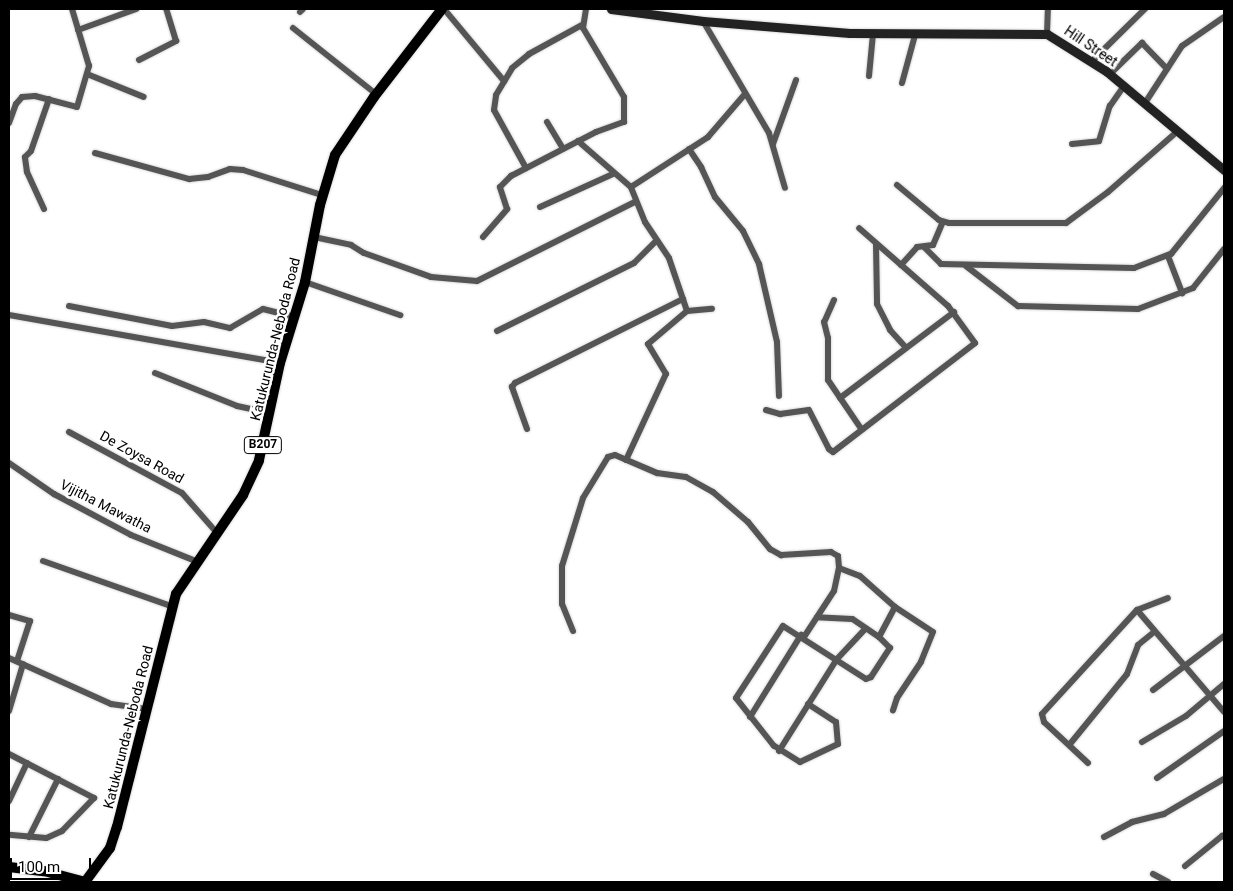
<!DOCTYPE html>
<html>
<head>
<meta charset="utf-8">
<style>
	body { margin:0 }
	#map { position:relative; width:1233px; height:891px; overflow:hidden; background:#fff; font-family:Roboto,sans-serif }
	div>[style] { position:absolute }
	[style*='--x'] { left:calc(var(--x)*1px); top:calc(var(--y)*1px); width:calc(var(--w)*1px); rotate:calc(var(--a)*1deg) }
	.roads { filter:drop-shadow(0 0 1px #dbdbdb) drop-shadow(0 0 1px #dbdbdb) }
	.minor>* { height:6px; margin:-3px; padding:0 3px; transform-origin:3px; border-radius:3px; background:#555 }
	.secondary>* { height:9px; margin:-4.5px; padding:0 4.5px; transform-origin:4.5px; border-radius:4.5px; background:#222 }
	.primary>* { height:10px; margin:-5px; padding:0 5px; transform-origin:5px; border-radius:5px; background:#000 }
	span { translate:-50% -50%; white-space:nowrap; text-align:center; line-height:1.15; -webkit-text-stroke:5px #fff; paint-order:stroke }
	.shield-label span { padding:1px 4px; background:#fff; border:1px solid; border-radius:4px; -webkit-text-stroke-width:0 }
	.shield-label { font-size:12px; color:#000; font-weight:700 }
	.street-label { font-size:14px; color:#000 }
	.frame { position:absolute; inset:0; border:10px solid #000; pointer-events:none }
	.scale { position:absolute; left:10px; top:858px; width:81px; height:22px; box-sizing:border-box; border:2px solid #000; border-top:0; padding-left:6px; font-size:15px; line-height:18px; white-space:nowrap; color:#000; -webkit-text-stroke:4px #fff; paint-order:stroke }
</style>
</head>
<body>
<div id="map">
	<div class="roads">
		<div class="minor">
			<div style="--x:444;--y:9;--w:94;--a:50.2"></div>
			<div style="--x:300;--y:12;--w:4;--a:-45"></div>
			<div style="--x:703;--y:21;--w:130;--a:59.5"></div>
			<div style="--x:769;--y:133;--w:57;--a:73.8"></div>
			<div style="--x:293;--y:28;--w:106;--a:38.5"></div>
			<div style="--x:78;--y:30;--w:62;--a:-19.9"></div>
			<div style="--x:1047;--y:34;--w:25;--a:-88"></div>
			<div style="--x:139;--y:60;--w:42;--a:-27.2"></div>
			<div style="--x:176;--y:41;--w:34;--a:-107"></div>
			<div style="--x:1091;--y:62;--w:76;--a:-44.5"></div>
			<div style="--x:87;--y:74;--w:61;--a:22"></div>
			<div style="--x:1110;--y:74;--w:45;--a:-44.1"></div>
			<div style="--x:1142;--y:43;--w:36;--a:46"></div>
			<div style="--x:869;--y:76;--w:42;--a:-84.6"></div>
			<div style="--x:902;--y:83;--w:50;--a:-74.8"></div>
			<div style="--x:1145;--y:103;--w:68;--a:-57"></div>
			<div style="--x:1182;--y:46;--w:51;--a:-34.6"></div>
			<div style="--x:547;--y:122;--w:31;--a:59"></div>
			<div style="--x:9;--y:123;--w:20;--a:-70"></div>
			<div style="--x:16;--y:104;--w:9;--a:-49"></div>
			<div style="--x:22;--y:97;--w:13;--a:-4"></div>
			<div style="--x:35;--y:96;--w:43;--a:14.7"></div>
			<div style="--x:77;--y:107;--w:43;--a:-73.7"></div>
			<div style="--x:89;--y:66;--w:59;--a:-106.6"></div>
			<div style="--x:578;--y:141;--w:70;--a:41"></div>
			<div style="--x:773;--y:144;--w:68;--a:-70.2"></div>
			<div style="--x:1072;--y:144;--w:27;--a:-6"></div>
			<div style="--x:1099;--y:141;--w:37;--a:-73"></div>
			<div style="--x:1110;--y:106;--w:24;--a:-55"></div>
			<div style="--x:689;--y:149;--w:22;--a:56"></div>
			<div style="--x:701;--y:167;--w:33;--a:65"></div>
			<div style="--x:715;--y:197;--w:44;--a:50.5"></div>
			<div style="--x:743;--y:231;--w:37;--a:64"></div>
			<div style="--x:759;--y:264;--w:80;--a:77"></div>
			<div style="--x:777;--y:342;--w:54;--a:87.9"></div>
			<div style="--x:95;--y:153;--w:98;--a:15.5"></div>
			<div style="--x:189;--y:179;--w:19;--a:-6"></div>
			<div style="--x:208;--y:177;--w:23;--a:-20"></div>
			<div style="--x:230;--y:169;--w:13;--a:4"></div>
			<div style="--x:243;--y:170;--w:83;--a:17.6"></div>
			<div style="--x:526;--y:168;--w:66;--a:-118.9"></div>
			<div style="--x:494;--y:110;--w:15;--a:-82"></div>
			<div style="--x:496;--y:95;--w:31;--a:-59"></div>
			<div style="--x:512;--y:68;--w:22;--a:-39"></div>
			<div style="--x:529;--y:54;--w:60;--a:-28.7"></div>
			<div style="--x:897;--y:185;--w:55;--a:39.8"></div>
			<div style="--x:939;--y:220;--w:10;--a:17"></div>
			<div style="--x:949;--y:223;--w:117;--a:0"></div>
			<div style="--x:1066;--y:223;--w:52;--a:-36.4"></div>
			<div style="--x:1108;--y:192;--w:93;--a:-41.1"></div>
			<div style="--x:540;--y:207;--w:80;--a:-24.3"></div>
			<div style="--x:44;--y:209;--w:41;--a:-114.7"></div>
			<div style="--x:27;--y:172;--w:15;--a:-98"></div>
			<div style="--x:25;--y:157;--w:8;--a:-45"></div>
			<div style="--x:31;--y:151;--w:55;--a:-70.9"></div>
			<div style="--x:314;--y:237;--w:38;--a:12"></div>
			<div style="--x:351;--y:245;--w:15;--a:32"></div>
			<div style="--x:364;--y:253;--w:71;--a:19.7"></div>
			<div style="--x:431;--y:277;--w:46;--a:5"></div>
			<div style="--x:477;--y:281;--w:177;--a:-26.6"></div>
			<div style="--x:483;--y:237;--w:37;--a:-49"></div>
			<div style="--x:507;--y:209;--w:23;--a:-108"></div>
			<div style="--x:500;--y:187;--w:16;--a:-45"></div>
			<div style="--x:511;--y:176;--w:96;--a:-27.4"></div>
			<div style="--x:596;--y:132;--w:30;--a:-20"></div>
			<div style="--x:624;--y:122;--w:25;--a:-90"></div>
			<div style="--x:624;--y:97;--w:80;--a:-120.7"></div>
			<div style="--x:583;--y:28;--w:19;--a:-81"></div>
			<div style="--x:876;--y:244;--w:60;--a:89"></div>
			<div style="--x:877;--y:304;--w:29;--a:63"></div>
			<div style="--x:890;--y:330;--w:24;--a:48"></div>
			<div style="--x:924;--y:247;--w:24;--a:45"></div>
			<div style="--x:941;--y:264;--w:193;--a:1.2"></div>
			<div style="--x:1134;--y:268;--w:40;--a:-21"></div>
			<div style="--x:1171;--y:254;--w:85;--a:-51.2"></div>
			<div style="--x:1168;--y:256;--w:40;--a:69"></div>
			<div style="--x:901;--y:265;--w:24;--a:-48"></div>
			<div style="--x:917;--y:247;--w:16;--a:-7"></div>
			<div style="--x:933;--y:245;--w:25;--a:-67"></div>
			<div style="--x:966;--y:266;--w:66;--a:37.6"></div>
			<div style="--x:1018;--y:306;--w:120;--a:1.4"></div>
			<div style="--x:1138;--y:309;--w:59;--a:-20.9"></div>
			<div style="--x:1193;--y:288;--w:50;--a:-51.5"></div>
			<div style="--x:305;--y:282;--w:101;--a:19.2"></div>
			<div style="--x:834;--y:300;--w:24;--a:114"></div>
			<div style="--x:824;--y:322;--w:16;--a:76"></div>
			<div style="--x:828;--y:338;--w:42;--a:90"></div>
			<div style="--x:828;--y:380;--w:60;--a:55.8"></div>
			<div style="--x:69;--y:306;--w:105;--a:11"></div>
			<div style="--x:172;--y:326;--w:32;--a:-7"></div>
			<div style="--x:204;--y:322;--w:27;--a:13"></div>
			<div style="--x:230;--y:328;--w:38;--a:-30"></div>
			<div style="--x:263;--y:309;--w:33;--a:14"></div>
			<div style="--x:687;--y:311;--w:56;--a:-108.8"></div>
			<div style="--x:669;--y:258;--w:43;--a:-123.7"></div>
			<div style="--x:645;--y:222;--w:38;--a:-112"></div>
			<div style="--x:631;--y:187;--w:92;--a:-33"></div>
			<div style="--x:708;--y:137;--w:57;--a:-49.3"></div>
			<div style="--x:9;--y:315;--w:275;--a:10"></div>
			<div style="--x:497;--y:331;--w:153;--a:-26.4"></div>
			<div style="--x:634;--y:263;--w:31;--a:-45"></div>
			<div style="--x:155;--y:373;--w:88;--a:21.9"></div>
			<div style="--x:237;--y:406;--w:33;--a:12"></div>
			<div style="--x:840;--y:398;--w:143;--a:-37"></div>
			<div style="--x:766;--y:410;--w:15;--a:16"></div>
			<div style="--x:780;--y:414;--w:29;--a:-8"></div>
			<div style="--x:809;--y:410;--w:44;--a:62.9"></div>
			<div style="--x:829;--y:449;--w:5;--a:37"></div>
			<div style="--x:833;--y:452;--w:179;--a:-37.5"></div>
			<div style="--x:975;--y:343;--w:46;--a:-126.1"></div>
			<div style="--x:948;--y:306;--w:118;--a:-138.8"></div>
			<div style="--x:527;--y:429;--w:45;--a:-109.7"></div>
			<div style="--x:512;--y:387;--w:5;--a:-53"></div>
			<div style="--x:515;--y:383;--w:188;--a:-26.6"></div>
			<div style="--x:69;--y:432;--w:128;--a:28.4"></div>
			<div style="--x:182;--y:493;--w:53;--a:48.8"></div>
			<div style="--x:626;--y:460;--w:95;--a:-65.1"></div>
			<div style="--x:666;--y:374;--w:35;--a:-121"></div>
			<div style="--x:648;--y:344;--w:51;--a:-40.2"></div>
			<div style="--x:687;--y:311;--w:25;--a:-5"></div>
			<div style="--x:9;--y:463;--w:55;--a:34.6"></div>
			<div style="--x:54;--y:494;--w:87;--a:28"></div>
			<div style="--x:131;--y:535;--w:72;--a:21.9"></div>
			<div style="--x:43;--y:561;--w:136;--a:19.4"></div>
			<div style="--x:1137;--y:610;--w:134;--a:49.5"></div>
			<div style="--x:9;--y:615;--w:22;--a:16"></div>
			<div style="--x:30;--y:621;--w:42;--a:108"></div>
			<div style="--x:573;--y:631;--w:29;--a:-112"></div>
			<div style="--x:562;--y:604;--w:38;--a:-90"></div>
			<div style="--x:562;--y:566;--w:71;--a:-72.8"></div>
			<div style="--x:583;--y:498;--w:48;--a:-58.6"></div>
			<div style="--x:608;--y:457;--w:7;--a:-16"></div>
			<div style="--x:615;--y:455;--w:46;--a:23.2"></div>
			<div style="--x:657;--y:473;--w:29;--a:8"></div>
			<div style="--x:686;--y:477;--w:31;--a:29"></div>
			<div style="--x:713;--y:492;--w:46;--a:40.6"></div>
			<div style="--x:748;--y:522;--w:35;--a:51"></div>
			<div style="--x:770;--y:549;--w:13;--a:29"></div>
			<div style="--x:781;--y:555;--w:50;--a:-3.4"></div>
			<div style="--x:831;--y:552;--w:8;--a:30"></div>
			<div style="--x:838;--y:556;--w:12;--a:85"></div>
			<div style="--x:839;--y:568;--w:22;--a:21"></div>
			<div style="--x:860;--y:576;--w:47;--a:41.5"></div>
			<div style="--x:895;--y:607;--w:45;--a:33.3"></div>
			<div style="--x:933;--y:632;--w:32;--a:112"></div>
			<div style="--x:921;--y:662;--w:43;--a:123.7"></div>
			<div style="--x:897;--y:698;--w:13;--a:108"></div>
			<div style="--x:804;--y:637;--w:55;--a:-56.9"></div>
			<div style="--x:834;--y:591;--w:24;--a:-78"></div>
			<div style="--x:879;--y:637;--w:34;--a:-62"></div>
			<div style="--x:9;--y:658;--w:112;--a:24.3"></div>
			<div style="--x:111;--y:704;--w:35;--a:8"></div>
			<div style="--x:1153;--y:690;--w:89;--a:-37.3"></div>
			<div style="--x:808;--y:704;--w:33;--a:33"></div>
			<div style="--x:836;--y:722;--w:22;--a:85"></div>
			<div style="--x:838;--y:744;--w:42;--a:154.7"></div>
			<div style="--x:800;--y:762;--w:31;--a:-148"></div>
			<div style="--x:774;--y:746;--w:61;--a:-128.4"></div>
			<div style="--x:736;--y:698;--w:86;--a:-56.9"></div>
			<div style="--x:783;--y:626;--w:98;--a:32.6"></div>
			<div style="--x:866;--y:679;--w:5;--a:-22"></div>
			<div style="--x:871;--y:677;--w:35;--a:-57"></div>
			<div style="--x:890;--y:648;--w:16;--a:-135"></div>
			<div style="--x:879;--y:637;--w:32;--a:-146"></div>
			<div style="--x:852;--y:619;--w:35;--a:-177"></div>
			<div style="--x:9;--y:711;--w:49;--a:-73.4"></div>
			<div style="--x:750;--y:717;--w:97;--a:-58.1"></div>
			<div style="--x:1142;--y:742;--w:51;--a:-30.6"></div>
			<div style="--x:1186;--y:716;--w:50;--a:-40.1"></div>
			<div style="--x:1070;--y:744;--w:90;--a:-50.8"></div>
			<div style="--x:1127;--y:674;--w:31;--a:-69"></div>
			<div style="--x:1138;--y:645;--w:21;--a:-39"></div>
			<div style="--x:779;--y:751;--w:109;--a:-57.8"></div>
			<div style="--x:837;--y:659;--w:42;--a:-46.9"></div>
			<div style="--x:9;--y:754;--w:96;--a:27.4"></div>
			<div style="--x:94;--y:798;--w:46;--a:134.1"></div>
			<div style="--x:62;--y:831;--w:17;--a:156"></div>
			<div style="--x:46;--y:838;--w:37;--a:-175"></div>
			<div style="--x:1088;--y:763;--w:60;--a:-137"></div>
			<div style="--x:1044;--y:722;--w:8;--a:-104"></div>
			<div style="--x:1042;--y:714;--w:141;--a:-47.6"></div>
			<div style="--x:1137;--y:610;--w:33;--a:-21"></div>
			<div style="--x:1157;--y:778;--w:82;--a:-35"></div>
			<div style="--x:9;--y:801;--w:42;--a:-64.7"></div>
			<div style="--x:29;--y:837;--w:65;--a:-63.4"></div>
			<div style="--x:1104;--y:837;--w:32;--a:-28"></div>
			<div style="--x:1132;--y:822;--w:33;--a:-14"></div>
			<div style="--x:1164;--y:814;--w:69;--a:-30.3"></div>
			<div style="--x:1185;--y:866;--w:48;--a:-39"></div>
			<div style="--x:1222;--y:836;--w:2;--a:27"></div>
			<div style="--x:1153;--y:874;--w:17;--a:28"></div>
		</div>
		<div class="secondary">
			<div style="--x:611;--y:9;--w:93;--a:7.4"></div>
			<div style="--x:703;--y:21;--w:147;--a:4.7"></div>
			<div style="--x:850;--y:33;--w:197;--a:0.3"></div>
			<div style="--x:1047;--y:34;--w:70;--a:32.1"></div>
			<div style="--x:1106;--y:71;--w:154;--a:40"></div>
		</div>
		<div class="primary">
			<div style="--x:9;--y:867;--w:35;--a:7"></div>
			<div style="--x:44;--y:871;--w:42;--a:15"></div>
			<div style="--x:85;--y:882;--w:42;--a:-53.7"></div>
			<div style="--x:110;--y:848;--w:22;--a:-72"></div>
			<div style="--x:117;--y:827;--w:240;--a:-75.8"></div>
			<div style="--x:176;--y:594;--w:120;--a:-55.9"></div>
			<div style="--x:243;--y:495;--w:38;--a:-65"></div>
			<div style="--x:259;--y:460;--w:99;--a:-77.8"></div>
			<div style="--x:280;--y:363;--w:85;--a:-72.8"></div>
			<div style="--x:305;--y:282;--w:78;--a:-79"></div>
			<div style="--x:320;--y:205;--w:52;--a:-73.3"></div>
			<div style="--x:335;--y:155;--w:70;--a:-56.1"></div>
			<div style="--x:374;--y:97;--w:111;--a:-52.3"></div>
		</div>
	</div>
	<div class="shield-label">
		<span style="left:263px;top:445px">B207</span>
	</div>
	<div class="street-label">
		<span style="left:1091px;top:46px;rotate:34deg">Hill Street</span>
		<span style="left:275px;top:339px;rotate:-76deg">Katukurunda-Neboda Road</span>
		<span style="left:142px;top:457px;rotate:29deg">De Zoysa Road</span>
		<span style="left:106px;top:506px;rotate:27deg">Vijitha Mawatha</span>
		<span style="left:128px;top:727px;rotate:-76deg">Katukurunda-Neboda Road</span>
	</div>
	<div class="frame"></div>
	<div class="scale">100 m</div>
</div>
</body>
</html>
